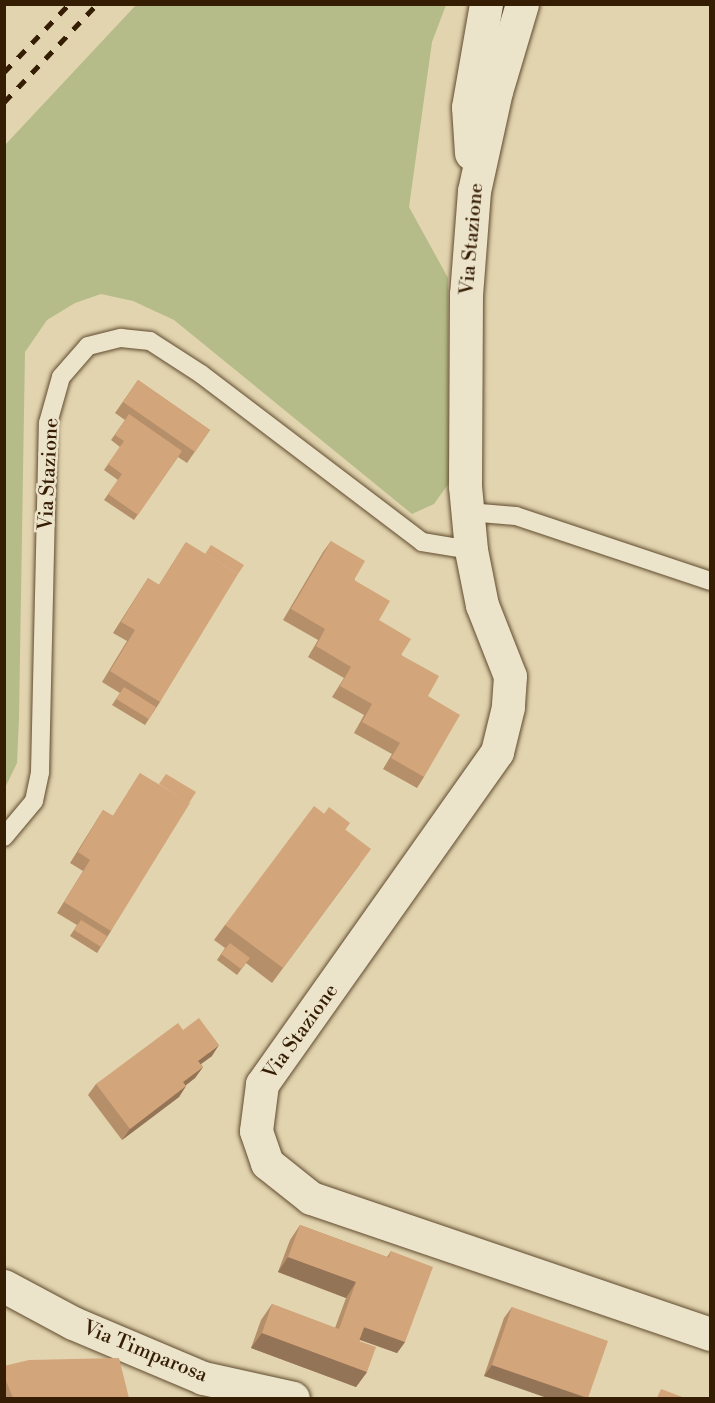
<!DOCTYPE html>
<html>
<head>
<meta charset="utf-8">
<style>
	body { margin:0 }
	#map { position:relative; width:715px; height:1403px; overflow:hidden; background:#e2d4af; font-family:"Libre Bodoni",serif }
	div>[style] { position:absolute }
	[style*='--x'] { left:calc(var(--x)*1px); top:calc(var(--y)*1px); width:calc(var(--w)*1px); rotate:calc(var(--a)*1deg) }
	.green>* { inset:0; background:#b5bc89 }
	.roads { filter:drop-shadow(0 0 2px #604b2e) drop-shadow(0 0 2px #604b2e) }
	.lane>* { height:18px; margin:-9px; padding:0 9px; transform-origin:9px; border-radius:9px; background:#ece3cb }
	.street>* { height:33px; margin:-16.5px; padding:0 16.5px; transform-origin:16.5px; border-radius:16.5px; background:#ece3cb }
	.secondary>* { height:33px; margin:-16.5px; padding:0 16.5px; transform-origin:16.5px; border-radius:16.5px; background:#ece3cb }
	.rail>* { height:4.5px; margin-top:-2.25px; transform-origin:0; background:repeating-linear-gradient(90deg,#351d03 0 10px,transparent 0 20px) }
	.wall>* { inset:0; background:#b58e6a }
	.shaded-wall>* { inset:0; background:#947456 }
	.building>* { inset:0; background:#d3a57b }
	span { translate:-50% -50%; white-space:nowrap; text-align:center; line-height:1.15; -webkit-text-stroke:5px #ece3cb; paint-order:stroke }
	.street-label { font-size:20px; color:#351d03 }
	.frame { position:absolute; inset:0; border:6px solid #351d03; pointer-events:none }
</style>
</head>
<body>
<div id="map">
	<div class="green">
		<div style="clip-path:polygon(136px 5px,446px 5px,432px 42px,409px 207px,448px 278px,449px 483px,434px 504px,412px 514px,174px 320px,133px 301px,101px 294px,75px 303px,47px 320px,25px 352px,19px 718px,17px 763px,5px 788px,5px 145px)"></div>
	</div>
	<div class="roads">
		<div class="lane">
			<div style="--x:468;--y:512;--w:48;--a:4.8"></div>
			<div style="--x:516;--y:516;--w:205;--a:18.5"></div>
			<div style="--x:4;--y:837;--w:47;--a:-50.2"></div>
			<div style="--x:34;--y:801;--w:30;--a:-78"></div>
			<div style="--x:40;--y:772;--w:349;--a:-88.7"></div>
			<div style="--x:48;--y:423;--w:48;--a:-74.2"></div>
			<div style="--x:61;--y:377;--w:41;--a:-48.9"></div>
			<div style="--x:88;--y:346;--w:34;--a:-14"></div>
			<div style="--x:121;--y:338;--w:29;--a:6"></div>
			<div style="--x:150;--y:341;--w:61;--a:32.9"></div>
			<div style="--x:201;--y:374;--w:278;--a:37.2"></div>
			<div style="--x:422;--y:542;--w:50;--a:9.3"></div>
		</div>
		<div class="street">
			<div style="--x:4;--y:1286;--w:78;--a:28.2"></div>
			<div style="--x:73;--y:1323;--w:141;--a:22.9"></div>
			<div style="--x:203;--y:1378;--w:92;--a:12.5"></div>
		</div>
		<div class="secondary">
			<div style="--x:522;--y:4;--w:91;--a:106.6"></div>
			<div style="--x:496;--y:91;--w:102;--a:102.4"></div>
			<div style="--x:474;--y:191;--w:103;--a:94.4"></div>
			<div style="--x:466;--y:294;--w:192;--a:90.3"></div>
			<div style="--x:465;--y:486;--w:64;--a:84.6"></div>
			<div style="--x:471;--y:550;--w:56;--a:78.7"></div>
			<div style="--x:482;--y:605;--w:76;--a:68.5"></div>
			<div style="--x:510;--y:676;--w:31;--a:94"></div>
			<div style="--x:508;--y:707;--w:46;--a:103.7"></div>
			<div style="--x:497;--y:752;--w:407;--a:125.3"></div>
			<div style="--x:262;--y:1084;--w:47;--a:97.3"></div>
			<div style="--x:256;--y:1131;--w:34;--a:71"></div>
			<div style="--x:267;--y:1163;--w:56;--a:38.5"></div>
			<div style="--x:311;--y:1198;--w:422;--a:18.8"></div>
			<div style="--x:471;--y:153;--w:46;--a:-93.7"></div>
			<div style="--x:468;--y:107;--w:105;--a:-80.1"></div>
		</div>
	</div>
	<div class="rail">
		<div style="--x:4;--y:72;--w:94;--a:-46.3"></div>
		<div style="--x:4;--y:102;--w:135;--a:-46.5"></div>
	</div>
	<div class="wall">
		<div style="clip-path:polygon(138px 380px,210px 430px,187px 463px,178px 457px,134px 520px,104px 500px,118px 480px,104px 470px,120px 447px,111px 440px,125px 420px,115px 413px)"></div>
		<div style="clip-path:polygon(331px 541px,379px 620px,428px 696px,424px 777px,417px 788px,383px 769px,392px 754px,354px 733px,364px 715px,332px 697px,344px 678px,308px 657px,318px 640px,283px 620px,323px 552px)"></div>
		<div style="clip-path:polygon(186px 542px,160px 702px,145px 725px,112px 705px,120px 693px,102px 682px,127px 641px,113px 633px,148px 578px,159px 585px)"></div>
		<div style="clip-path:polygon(140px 773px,111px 931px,97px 953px,70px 936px,77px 925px,57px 913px,83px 871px,70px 863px,103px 810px,113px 816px)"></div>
		<div style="clip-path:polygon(345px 830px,360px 864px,272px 983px,246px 963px,237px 975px,217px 960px,225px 948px,214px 940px,225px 925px)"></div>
		<div style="clip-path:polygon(183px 1030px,212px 1056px,201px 1064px,203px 1067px,195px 1078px,186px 1085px,186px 1086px,179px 1097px,122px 1140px,88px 1095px,96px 1084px)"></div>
		<div style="clip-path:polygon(300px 1225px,387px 1257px,391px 1251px,405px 1342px,397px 1353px,360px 1340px,359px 1341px,367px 1372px,356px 1387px,251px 1348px,261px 1320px,272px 1304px,335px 1328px,346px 1298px,278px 1272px,290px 1240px)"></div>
		<div style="clip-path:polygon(512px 1307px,588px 1398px,484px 1376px,504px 1318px)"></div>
		<div style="clip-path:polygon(4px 1366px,129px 1398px,4px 1398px)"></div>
	</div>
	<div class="shaded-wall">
		<div style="clip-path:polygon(219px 1045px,212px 1056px,190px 1072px,198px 1061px)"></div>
		<div style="clip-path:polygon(203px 1067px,195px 1078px,176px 1093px,183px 1082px)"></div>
		<div style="clip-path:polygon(186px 1086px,179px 1097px,122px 1140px,130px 1129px)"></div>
		<div style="clip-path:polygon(288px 1257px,356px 1282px,346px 1298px,278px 1272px)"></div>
		<div style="clip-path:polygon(363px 1327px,405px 1342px,397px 1353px,355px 1338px)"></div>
		<div style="clip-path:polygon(262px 1333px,367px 1372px,356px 1387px,251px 1348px)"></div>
		<div style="clip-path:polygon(492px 1365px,587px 1398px,547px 1398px,484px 1376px)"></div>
	</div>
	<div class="building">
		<div style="clip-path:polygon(138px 380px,210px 430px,195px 452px,123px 402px)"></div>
		<div style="clip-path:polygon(129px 414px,182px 451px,138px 515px,108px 494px,122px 474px,108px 464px,124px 441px,115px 435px)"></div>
		<div style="clip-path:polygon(331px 541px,365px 561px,354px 580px,390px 601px,379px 620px,411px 639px,401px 655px,439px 676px,428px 696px,460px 715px,424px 777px,391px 758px,400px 743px,362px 722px,372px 704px,340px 686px,351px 667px,316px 646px,325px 629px,291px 609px)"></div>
		<div style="clip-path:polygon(186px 542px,238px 574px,160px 702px,110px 671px,135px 630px,121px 622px,148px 578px,159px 585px)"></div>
		<div style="clip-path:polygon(211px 545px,244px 565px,238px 574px,205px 554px)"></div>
		<div style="clip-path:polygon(124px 687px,156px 707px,149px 719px,116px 699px)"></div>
		<div style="clip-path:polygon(140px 773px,190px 803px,111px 931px,64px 902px,90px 860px,78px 852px,103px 810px,113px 816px)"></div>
		<div style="clip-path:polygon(166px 774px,196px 792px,189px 803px,159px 784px)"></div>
		<div style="clip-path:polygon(314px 806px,371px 849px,283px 968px,225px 925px)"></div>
		<div style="clip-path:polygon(329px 807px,350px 823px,345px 830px,324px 814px)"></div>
		<div style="clip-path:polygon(81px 920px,107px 936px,101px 947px,74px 930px)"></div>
		<div style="clip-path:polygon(230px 943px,250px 958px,241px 969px,221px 954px)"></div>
		<div style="clip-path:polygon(199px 1018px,219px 1045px,198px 1061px,203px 1067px,183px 1082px,186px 1086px,130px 1129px,96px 1084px,178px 1023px,183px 1030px)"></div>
		<div style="clip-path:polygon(300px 1225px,390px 1258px,359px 1341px,376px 1347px,367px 1372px,262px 1333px,272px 1304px,339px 1329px,356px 1282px,288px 1257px)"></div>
		<div style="clip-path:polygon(391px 1251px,433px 1267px,405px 1342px,364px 1327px)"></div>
		<div style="clip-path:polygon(512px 1307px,608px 1341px,588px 1398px,492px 1365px)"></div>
		<div style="clip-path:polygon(119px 1358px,129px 1398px,13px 1398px,4px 1376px,4px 1366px,29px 1360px)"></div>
		<div style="clip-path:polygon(661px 1389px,685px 1398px,657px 1398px)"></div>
	</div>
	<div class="street-label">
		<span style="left:472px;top:239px;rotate:-85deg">Via Stazione</span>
		<span style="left:49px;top:474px;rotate:-87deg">Via Stazione</span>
		<span style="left:301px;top:1032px;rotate:-54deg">Via Stazione</span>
		<span style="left:145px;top:1352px;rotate:22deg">Via Timparosa</span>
	</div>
	<div class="frame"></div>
</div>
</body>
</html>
